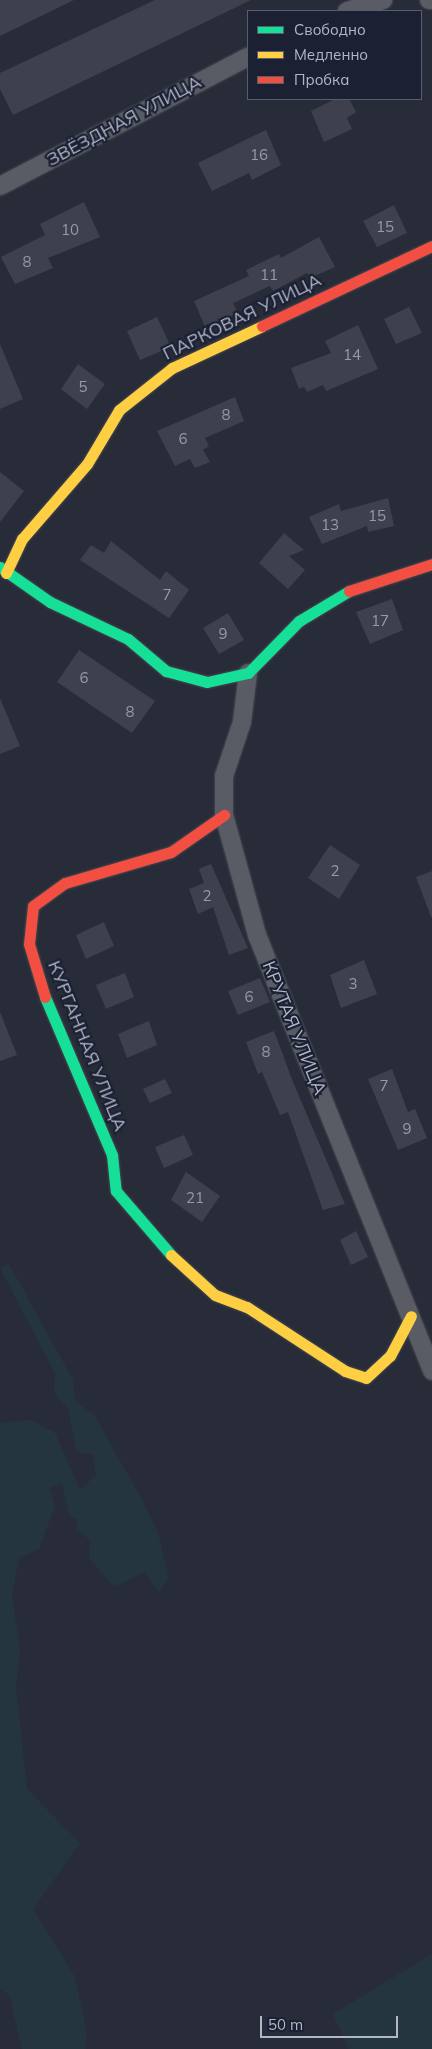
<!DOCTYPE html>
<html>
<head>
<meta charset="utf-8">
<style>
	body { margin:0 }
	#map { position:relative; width:432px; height:2049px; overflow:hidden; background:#282c38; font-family:Mulish,sans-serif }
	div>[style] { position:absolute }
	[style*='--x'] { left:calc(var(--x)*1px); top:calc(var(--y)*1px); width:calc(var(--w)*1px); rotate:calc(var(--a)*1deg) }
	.green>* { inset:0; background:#25353e }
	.building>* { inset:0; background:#3e414d }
	.roads { filter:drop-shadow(0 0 1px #464952) drop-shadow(0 0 1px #464952) }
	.street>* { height:18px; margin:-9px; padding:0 9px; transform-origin:9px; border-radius:9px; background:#595b65 }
	.fast>* { height:11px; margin:-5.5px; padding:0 5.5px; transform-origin:5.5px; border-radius:5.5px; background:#16e098 }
	.slow>* { height:11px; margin:-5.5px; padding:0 5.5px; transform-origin:5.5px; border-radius:5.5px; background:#ffcf43 }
	.jam>* { height:11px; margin:-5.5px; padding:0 5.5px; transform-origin:5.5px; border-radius:5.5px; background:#f24e42 }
	span { translate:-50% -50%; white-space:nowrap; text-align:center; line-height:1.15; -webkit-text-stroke:4.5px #1b2033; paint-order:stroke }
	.number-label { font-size:15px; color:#9599aa }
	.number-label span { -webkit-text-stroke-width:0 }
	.street-label { font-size:18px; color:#b2b6c9 }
	.legend { position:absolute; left:247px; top:10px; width:175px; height:90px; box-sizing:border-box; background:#1b2033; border:1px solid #575c6f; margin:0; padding:6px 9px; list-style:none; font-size:15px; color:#b2b6c9 }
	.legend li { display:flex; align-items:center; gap:10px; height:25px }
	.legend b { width:25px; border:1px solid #575c6f }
	.scale { position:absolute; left:260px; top:2016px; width:138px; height:22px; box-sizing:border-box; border:2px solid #b2b6c9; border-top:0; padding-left:6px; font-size:15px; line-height:18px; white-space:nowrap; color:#b2b6c9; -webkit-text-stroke:4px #1b2033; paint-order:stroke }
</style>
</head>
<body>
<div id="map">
	<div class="green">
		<div style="clip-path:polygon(9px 1264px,73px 1380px,75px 1401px,94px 1415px,141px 1498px,158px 1533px,169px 1578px,159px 1592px,144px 1572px,114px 1587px,89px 1558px,90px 1540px,76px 1529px,77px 1520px,69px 1515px,62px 1483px,49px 1488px,55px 1506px,39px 1549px,19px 1558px,12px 1596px,20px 1650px,16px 1687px,27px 1789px,80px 1843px,33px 1909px,75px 1977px,87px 2034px,85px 2049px,22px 2049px,9px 1994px,0 1990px,0 1423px,31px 1420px,55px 1433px,80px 1490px,96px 1475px,93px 1454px,77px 1452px,68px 1409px,54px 1392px,55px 1373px,0 1268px)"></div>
		<div style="clip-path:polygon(432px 1954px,432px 2049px,349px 2049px,333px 2014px)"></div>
	</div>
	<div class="building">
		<div style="clip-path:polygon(0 0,74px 0,0 36px)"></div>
		<div style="clip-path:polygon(155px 0,251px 0,13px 115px,0 89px,0 73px)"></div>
		<div style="clip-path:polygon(335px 99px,349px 99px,356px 112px,347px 118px,352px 129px,324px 142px,311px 111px)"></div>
		<div style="clip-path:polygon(266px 130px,281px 165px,252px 180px,249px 173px,212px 191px,198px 163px)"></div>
		<div style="clip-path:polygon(84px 202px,100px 237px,48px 258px,53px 268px,15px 284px,1px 257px,45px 235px,40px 224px)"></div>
		<div style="clip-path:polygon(394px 205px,407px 233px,377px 247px,363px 221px)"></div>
		<div style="clip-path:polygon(319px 237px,335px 267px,310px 278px,307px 273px,273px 291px,270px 286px,233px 303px,238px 313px,205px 327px,194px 301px,249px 276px,246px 270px,279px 254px,281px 258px)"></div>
		<div style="clip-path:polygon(409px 307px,422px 333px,396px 344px,384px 319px)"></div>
		<div style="clip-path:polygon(157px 317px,171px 347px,140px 360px,127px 331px)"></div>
		<div style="clip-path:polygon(358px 325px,378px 369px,326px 391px,323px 385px,307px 392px,304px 387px,299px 389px,291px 368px,331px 353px,325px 341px)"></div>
		<div style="clip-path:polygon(0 344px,23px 399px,0 409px)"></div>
		<div style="clip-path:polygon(78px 364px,105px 384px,87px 409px,61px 389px)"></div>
		<div style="clip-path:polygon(235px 397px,244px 421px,205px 438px,209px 446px,203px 450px,210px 462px,195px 468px,190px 459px,175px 466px,157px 431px)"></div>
		<div style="clip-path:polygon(0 472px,24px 491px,0 522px)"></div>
		<div style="clip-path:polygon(388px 498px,394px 526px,368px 532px,367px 526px,322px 544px,309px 517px,339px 504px,341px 511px)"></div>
		<div style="clip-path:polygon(284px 533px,304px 550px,289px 556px,305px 570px,288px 589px,259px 563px)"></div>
		<div style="clip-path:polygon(111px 541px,160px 580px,166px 571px,189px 590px,169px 618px,80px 560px,91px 545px,104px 553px)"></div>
		<div style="clip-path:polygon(392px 599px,403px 630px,370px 644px,356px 612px)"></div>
		<div style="clip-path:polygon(228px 613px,244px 640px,219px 654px,203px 628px)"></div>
		<div style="clip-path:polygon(79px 650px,155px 701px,132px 733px,57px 682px)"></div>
		<div style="clip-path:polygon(0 698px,20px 746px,0 754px)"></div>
		<div style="clip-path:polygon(330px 845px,360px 865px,339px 899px,308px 878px)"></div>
		<div style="clip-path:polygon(211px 864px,248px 948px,229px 955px,213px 907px,198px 914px,189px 889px,204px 883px,199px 869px)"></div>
		<div style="clip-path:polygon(432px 871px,432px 917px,431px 917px,416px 877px)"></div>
		<div style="clip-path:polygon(104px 922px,114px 946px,86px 959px,76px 935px)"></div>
		<div style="clip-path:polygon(364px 960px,377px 994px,341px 1008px,330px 975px)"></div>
		<div style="clip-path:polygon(125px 973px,134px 997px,106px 1009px,96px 985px)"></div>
		<div style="clip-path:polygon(260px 978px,270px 1002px,238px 1015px,228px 991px)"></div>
		<div style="clip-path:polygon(0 1012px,17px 1055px,0 1061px)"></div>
		<div style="clip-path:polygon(149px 1021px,157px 1045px,127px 1058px,118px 1034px)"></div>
		<div style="clip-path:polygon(274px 1031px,293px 1082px,345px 1204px,323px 1210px,288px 1112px,280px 1115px,262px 1072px,258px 1074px,246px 1042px)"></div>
		<div style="clip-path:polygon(392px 1069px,408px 1112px,415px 1109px,427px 1138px,398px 1150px,368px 1079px)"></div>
		<div style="clip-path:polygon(165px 1079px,172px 1093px,150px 1103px,143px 1089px)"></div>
		<div style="clip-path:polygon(184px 1135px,193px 1155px,164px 1168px,155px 1147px)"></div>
		<div style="clip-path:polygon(186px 1172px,220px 1196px,202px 1222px,171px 1200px)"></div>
		<div style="clip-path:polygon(356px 1231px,368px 1257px,351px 1265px,340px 1240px)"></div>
	</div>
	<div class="roads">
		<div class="street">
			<div style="--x:429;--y:0;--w:3;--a:0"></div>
			<div style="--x:347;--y:11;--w:38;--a:-17"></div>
			<div style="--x:0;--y:186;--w:280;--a:-27.5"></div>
			<div style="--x:248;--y:673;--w:49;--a:97"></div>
			<div style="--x:242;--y:722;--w:57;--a:108.4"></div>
			<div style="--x:224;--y:776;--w:39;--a:90"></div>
			<div style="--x:224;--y:815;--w:124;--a:74.6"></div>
			<div style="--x:257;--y:935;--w:470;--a:68.1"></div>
		</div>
		<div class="fast">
			<div style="--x:0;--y:567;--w:61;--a:35"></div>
			<div style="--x:50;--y:602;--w:86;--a:25.4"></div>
			<div style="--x:128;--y:639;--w:50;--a:40.1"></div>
			<div style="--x:166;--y:671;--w:42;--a:15"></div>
			<div style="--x:207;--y:682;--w:42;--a:-12.4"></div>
			<div style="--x:248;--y:673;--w:73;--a:-45.6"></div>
			<div style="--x:299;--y:621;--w:58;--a:-31"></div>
			<div style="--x:45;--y:997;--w:172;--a:67"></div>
			<div style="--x:112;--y:1155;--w:36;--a:84"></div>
			<div style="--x:116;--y:1191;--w:84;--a:49.3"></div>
		</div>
		<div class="slow">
			<div style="--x:6;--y:573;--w:38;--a:-65"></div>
			<div style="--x:22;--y:539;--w:99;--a:-49.1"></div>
			<div style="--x:87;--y:464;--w:63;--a:-59.3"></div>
			<div style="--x:119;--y:410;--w:68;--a:-38.4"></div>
			<div style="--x:172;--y:368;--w:99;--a:-25"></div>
			<div style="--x:171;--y:1255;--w:59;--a:42.3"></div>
			<div style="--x:215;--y:1295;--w:34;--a:21"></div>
			<div style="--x:247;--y:1307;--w:117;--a:33.1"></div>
			<div style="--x:345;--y:1371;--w:22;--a:18"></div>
			<div style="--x:366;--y:1378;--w:33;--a:-43"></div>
			<div style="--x:390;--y:1356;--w:45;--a:-62.3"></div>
		</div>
		<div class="jam">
			<div style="--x:262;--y:326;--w:188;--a:-25.2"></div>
			<div style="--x:349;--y:591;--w:87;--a:-18"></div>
			<div style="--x:45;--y:997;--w:55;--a:-106.8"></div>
			<div style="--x:29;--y:944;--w:38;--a:-84"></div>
			<div style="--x:33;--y:906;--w:39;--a:-36"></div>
			<div style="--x:65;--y:883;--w:110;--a:-16.3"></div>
			<div style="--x:171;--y:852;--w:65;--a:-34.9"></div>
		</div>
	</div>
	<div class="number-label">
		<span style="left:259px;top:155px">16</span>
		<span style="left:385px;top:227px">15</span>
		<span style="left:70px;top:230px">10</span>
		<span style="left:27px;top:262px">8</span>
		<span style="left:269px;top:275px">11</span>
		<span style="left:352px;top:355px">14</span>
		<span style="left:83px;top:387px">5</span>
		<span style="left:226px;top:415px">8</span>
		<span style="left:183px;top:439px">6</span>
		<span style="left:377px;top:516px">15</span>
		<span style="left:330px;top:525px">13</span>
		<span style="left:167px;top:595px">7</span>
		<span style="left:380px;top:621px">17</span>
		<span style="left:223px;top:634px">9</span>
		<span style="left:84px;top:678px">6</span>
		<span style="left:130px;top:712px">8</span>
		<span style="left:335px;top:871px">2</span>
		<span style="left:207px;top:896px">2</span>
		<span style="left:353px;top:984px">3</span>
		<span style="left:249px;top:997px">6</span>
		<span style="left:266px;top:1052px">8</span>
		<span style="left:384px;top:1086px">7</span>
		<span style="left:407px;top:1129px">9</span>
		<span style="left:195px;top:1198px">21</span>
	</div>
	<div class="street-label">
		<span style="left:124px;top:121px;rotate:-28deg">ЗВЁЗДНАЯ УЛИЦА</span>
		<span style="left:242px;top:317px;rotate:-26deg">ПАРКОВАЯ УЛИЦА</span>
		<span style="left:294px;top:1028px;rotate:68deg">КРУТАЯ УЛИЦА</span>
		<span style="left:87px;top:1046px;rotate:68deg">КУРГАННАЯ УЛИЦА</span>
	</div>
	<ul class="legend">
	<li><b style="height:6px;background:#16e098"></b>Свободно</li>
	<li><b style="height:6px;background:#ffcf43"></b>Медленно</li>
	<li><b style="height:6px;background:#f24e42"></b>Пробка</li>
	</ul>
	<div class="scale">50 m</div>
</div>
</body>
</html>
